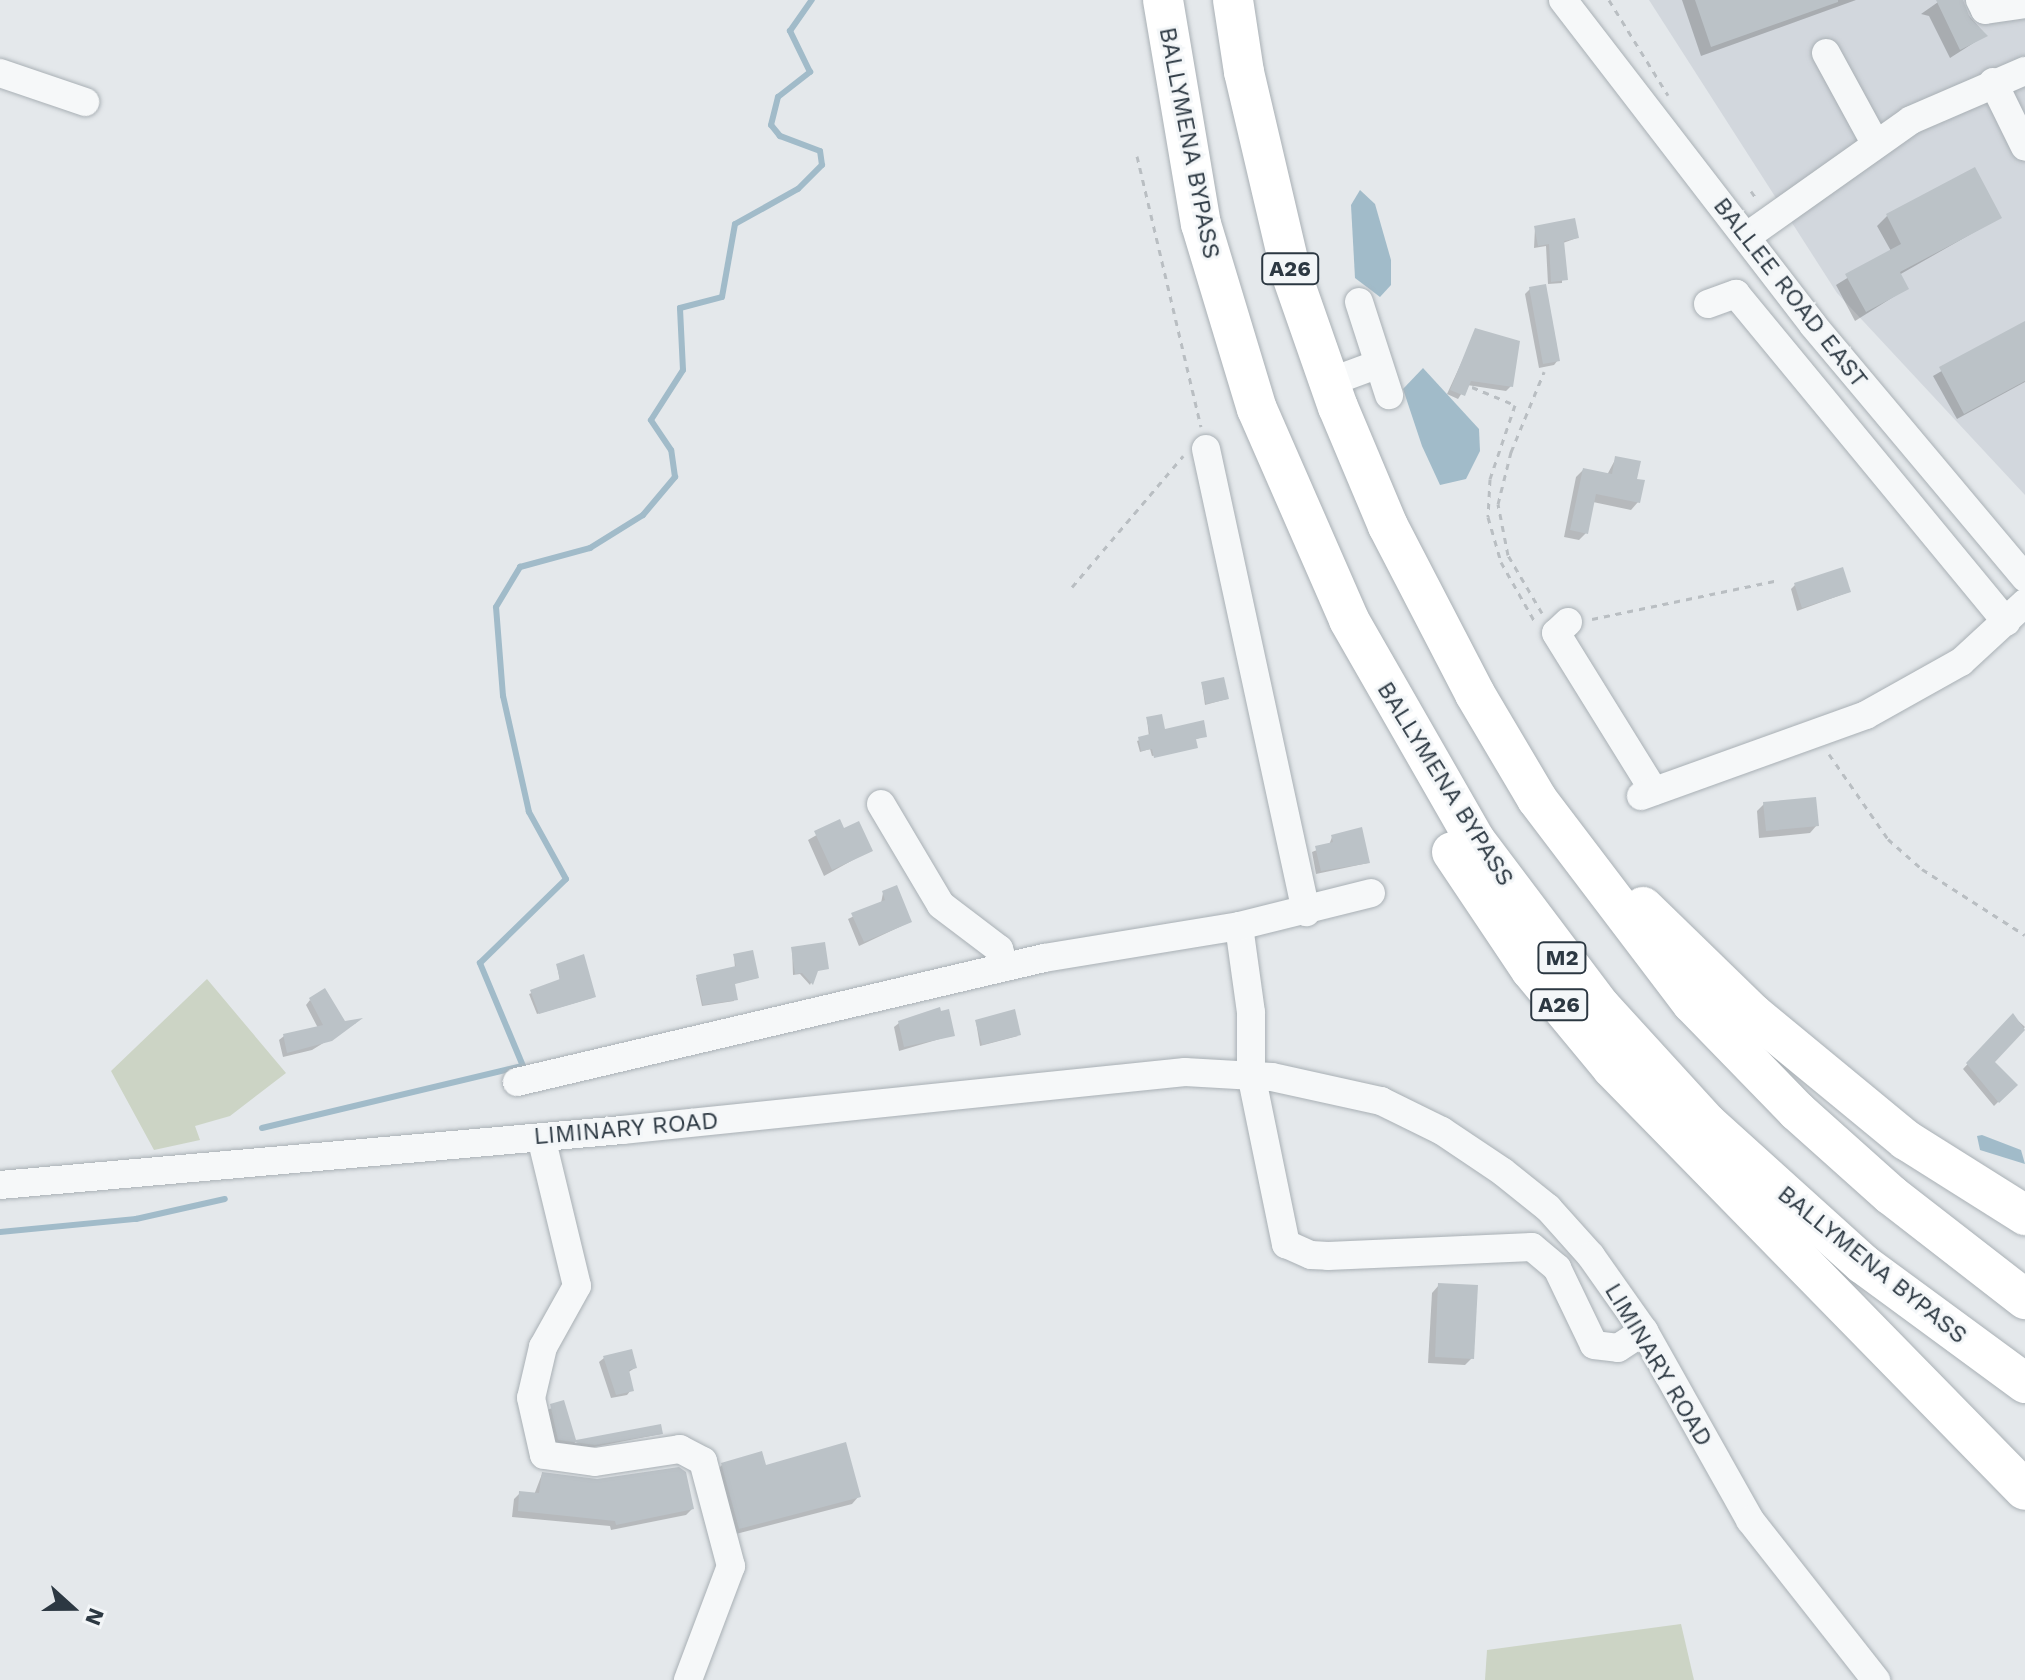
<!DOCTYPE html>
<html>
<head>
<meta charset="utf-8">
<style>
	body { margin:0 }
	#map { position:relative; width:2025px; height:1680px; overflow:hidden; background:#e4e8eb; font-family:"Work Sans",sans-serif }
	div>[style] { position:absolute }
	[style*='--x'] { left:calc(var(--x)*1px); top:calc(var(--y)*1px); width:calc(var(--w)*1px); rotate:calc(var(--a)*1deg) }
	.built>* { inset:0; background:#d2d7dd }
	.green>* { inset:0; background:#ccd4c5 }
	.water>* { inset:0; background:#a1bbc9 }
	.shadow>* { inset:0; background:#0003 }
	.stream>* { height:6px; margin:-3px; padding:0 3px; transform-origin:3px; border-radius:3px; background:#a1bbc9 }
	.building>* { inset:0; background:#bbc2c7 }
	.path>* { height:3px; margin-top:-1.5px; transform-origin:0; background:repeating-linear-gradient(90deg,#b9bec2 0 6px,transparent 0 12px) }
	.roads { filter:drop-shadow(0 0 2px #a9b0b5) drop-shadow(0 0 2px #a9b0b5) }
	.minor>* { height:28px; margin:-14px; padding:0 14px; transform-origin:14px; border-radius:14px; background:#f6f8f9 }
	.highway>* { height:40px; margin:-20px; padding:0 20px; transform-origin:20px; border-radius:20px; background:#fff }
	span { translate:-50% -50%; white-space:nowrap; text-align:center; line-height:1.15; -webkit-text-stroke:6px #f3f6f8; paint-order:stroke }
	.shield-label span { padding:2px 6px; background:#f3f6f8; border:2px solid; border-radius:6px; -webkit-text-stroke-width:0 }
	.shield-label { font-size:22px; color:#2c3842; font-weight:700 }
	.street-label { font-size:24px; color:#2c3842 }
	.north { position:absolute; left:32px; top:1568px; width:80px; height:80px; -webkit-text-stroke:6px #f3f6f8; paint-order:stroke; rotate:111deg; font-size:22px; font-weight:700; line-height:32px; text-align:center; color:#2c3842 }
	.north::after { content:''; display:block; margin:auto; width:28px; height:36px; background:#2c3842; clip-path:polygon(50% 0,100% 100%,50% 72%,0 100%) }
</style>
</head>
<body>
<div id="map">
	<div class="built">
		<div style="clip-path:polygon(1649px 0,2025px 0,2025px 495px,1837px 293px)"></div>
	</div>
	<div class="green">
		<div style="clip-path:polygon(207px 979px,286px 1073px,230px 1116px,195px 1126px,200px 1140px,154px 1150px,111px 1071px)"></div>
		<div style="clip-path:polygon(1681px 1624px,1694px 1680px,1485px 1680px,1487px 1650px)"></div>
	</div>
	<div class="water">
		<div style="clip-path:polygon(1360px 190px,1375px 204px,1391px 260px,1391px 285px,1380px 297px,1355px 278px,1351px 205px)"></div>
		<div style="clip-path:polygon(1423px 368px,1479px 429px,1480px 451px,1466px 479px,1440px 485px,1422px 446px,1403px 389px)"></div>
		<div style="clip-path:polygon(1982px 1135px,2021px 1150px,2025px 1164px,1980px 1150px,1977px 1136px)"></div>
	</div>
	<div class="shadow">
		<div style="clip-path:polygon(1682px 0,1856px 0,1701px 56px)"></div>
		<div style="clip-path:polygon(1941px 0,1963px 0,1962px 8px,1986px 35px,1950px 58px,1929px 16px,1921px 14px)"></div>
		<div style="clip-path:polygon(1887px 216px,1999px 218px,1899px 275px,1906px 289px,1855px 321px,1836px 285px,1891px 251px,1877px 226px)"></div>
		<div style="clip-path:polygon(1535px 228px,1577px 238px,1563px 243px,1562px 283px,1548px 284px,1546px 246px,1534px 248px)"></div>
		<div style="clip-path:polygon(1530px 289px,1558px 360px,1554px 365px,1539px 368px,1525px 294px)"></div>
		<div style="clip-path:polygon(2025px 323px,2025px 382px,1957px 419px,1933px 376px)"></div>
		<div style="clip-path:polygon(1476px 331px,1511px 386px,1506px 391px,1467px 385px,1458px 399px,1447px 394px)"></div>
		<div style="clip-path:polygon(1616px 458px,1635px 480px,1638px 502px,1631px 510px,1593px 502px,1586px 533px,1579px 540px,1564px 537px,1576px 477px,1583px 470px,1607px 475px)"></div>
		<div style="clip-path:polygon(1795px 585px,1849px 592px,1797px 611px,1791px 589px)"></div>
		<div style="clip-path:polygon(1202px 684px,1227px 699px,1205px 705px)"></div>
		<div style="clip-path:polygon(1147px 719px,1164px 732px,1205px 736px,1194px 740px,1196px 746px,1152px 756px,1150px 749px,1140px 752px,1137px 741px,1149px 737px)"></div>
		<div style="clip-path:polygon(1764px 804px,1817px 825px,1810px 833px,1759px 838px,1757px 811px)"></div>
		<div style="clip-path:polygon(839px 822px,843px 831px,871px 850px,824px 876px,808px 840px)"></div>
		<div style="clip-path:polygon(1332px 837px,1368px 863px,1316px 874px,1312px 852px,1329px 845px)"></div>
		<div style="clip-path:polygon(883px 893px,910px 922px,859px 946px,848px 919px,881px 903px)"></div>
		<div style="clip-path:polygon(792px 948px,827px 968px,816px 971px,810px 985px,800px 974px,793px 975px)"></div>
		<div style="clip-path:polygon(734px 956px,757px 978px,733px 984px,734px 1001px,702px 1006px,696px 978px,735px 968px)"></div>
		<div style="clip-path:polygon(557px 965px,592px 998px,537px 1014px,529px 994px,560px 982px)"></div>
		<div style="clip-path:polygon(310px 1000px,344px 1023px,356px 1023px,312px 1050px,283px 1057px,279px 1040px,284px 1036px,318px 1028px,306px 1005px)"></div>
		<div style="clip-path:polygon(2013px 1016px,2025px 1027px,1992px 1062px,2015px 1085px,1994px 1106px,1963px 1069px)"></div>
		<div style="clip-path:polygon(976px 1022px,1018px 1036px,980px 1046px)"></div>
		<div style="clip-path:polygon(899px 1023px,953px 1035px,899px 1051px,894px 1027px)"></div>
		<div style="clip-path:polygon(1439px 1285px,1472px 1358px,1465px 1365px,1428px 1363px,1432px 1293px)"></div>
		<div style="clip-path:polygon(604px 1358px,635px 1368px,627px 1373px,631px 1390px,627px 1395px,611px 1398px,599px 1362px)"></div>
		<div style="clip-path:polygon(563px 1402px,575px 1443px,660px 1426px,661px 1434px,589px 1448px,554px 1444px,546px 1411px)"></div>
		<div style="clip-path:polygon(722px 1465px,764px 1467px,859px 1496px,852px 1504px,732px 1535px,715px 1472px)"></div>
		<div style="clip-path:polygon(542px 1474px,692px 1509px,686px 1515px,611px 1530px,610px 1526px,512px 1517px,514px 1499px,520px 1493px,534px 1495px)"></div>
	</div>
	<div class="stream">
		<div style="--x:262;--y:1128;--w:268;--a:-13.4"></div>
		<div style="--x:523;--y:1066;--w:112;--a:-112.7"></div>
		<div style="--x:480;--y:963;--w:120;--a:-44.3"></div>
		<div style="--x:566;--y:879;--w:77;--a:-118.9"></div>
		<div style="--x:529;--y:812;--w:119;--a:-102.6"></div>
		<div style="--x:503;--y:696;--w:89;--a:-94.5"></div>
		<div style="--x:496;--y:607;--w:47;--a:-59"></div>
		<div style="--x:520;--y:567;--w:73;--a:-15.2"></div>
		<div style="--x:590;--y:548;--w:62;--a:-31.9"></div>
		<div style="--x:643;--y:515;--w:50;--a:-49.9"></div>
		<div style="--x:675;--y:477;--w:27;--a:-98"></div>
		<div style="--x:671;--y:450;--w:36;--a:-124"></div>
		<div style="--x:651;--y:420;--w:59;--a:-57.4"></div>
		<div style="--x:683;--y:370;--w:62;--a:-92.8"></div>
		<div style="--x:680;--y:308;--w:43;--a:-14.7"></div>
		<div style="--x:722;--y:297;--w:74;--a:-79.9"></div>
		<div style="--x:735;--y:224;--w:72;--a:-29.1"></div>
		<div style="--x:798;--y:189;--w:34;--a:-45"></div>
		<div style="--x:822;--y:165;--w:14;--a:-98"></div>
		<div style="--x:820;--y:151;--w:43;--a:-159.4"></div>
		<div style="--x:780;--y:136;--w:14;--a:-129"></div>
		<div style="--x:771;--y:125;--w:29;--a:-76"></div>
		<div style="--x:778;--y:97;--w:41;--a:-38"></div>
		<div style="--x:810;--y:72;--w:46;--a:-116"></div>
		<div style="--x:790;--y:31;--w:38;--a:-55"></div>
		<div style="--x:0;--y:1232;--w:137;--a:-5.5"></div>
		<div style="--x:136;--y:1219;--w:91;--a:-12.7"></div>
	</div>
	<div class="building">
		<div style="clip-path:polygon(1695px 0,1838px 0,1838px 2px,1711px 47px)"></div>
		<div style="clip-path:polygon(1936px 0,1963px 0,1970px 18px,1988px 36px,1960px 50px)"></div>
		<div style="clip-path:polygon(1975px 167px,2002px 218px,1900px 272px,1909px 289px,1866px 312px,1845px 274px,1901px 244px,1886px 214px)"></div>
		<div style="clip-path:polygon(1575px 218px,1579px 238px,1564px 241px,1568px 280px,1551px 282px,1549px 244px,1538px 246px,1534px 226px)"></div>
		<div style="clip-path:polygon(1546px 284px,1560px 361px,1543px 364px,1529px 287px)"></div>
		<div style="clip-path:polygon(2025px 321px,2025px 381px,1964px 414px,1939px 367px)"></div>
		<div style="clip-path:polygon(1475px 328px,1520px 341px,1513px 387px,1471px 381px,1465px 396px,1450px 390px)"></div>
		<div style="clip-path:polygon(1615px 456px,1641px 461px,1637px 479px,1645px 480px,1640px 503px,1596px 494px,1588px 534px,1570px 530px,1583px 468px,1612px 474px)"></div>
		<div style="clip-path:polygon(1843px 567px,1851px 592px,1802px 608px,1794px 583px)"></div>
		<div style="clip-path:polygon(1224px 677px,1229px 699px,1206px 704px,1201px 682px)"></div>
		<div style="clip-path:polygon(1162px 714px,1165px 729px,1204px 720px,1207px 737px,1196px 739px,1198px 748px,1154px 758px,1152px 749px,1141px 751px,1138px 737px,1150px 734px,1146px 717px)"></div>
		<div style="clip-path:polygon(1816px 797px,1819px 826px,1766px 831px,1763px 802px)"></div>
		<div style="clip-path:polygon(840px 819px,844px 828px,859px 821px,873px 851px,832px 870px,814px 831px)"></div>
		<div style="clip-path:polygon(1362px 827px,1370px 863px,1321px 871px,1315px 846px,1333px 842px,1331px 835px)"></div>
		<div style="clip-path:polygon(897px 885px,912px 922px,864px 942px,851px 913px,885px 900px,882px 891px)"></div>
		<div style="clip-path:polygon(825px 942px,829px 969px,818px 971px,813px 985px,802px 973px,795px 974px,791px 947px)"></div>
		<div style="clip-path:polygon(753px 950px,759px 978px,735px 984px,738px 1000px,703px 1005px,696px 975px,736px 966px,733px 954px)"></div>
		<div style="clip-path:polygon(584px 954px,596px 997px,539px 1014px,530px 990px,560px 979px,556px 964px)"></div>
		<div style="clip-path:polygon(325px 988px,345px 1021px,363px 1018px,332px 1041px,287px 1053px,283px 1034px,323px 1025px,309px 998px)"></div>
		<div style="clip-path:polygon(940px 1007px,941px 1011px,949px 1009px,955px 1036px,904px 1047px,898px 1021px)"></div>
		<div style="clip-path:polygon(1015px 1009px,1021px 1035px,982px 1045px,975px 1020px)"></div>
		<div style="clip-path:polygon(2013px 1013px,2025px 1030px,1995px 1062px,2018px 1085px,1999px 1103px,1966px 1063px)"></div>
		<div style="clip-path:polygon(1438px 1283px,1478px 1285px,1474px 1359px,1435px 1357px)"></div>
		<div style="clip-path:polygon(632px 1349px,637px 1368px,629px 1370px,634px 1391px,616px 1395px,603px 1356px)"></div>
		<div style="clip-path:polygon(564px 1400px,576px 1440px,661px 1424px,663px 1434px,595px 1445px,558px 1440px,550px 1404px)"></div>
		<div style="clip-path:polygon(846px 1442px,861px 1497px,739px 1529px,721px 1463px,762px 1451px,766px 1465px)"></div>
		<div style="clip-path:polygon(679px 1467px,686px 1472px,694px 1509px,616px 1525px,615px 1521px,518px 1511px,519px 1491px,539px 1493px,542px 1472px,597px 1479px)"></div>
	</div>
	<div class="path">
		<div style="--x:1609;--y:0;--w:112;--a:58.2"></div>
		<div style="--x:1137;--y:156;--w:278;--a:76.7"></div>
		<div style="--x:1751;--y:191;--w:12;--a:55"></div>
		<div style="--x:1472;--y:387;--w:47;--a:22.7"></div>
		<div style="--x:1515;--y:405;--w:78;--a:108.7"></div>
		<div style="--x:1490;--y:479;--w:38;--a:93"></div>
		<div style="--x:1488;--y:517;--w:47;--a:73.9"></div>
		<div style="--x:1501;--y:562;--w:69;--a:60.5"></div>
		<div style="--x:1072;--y:587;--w:172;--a:-49.7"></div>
		<div style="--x:1542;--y:613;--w:67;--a:-120.4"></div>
		<div style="--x:1508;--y:555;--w:52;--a:-101.1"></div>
		<div style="--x:1498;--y:504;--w:54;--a:-76"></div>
		<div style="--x:1511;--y:452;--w:87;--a:-67.6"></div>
		<div style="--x:1592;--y:619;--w:191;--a:-11.8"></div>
		<div style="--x:1829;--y:754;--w:103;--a:55.2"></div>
		<div style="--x:1888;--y:839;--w:45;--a:41.4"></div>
		<div style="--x:1922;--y:869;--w:122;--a:32.7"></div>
	</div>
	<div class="roads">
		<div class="minor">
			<div style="--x:1563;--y:0;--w:410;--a:52.4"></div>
			<div style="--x:1813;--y:325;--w:330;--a:50"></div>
			<div style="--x:1980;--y:0;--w:11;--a:63"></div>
			<div style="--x:1985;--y:10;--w:40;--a:-8.5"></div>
			<div style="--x:1826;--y:53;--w:102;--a:61.4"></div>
			<div style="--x:0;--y:73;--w:90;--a:18.8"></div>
			<div style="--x:1993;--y:82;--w:72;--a:63.8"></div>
			<div style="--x:1746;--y:237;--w:202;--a:-35.3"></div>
			<div style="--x:1911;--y:120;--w:124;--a:-23.3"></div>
			<div style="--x:1359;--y:302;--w:98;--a:72.1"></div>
			<div style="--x:1708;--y:304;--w:30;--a:-20"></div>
			<div style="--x:1736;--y:294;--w:425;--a:50.5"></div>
			<div style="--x:1330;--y:382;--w:49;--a:-20.3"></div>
			<div style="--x:1206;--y:449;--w:474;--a:77.8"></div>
			<div style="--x:1568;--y:622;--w:16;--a:137"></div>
			<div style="--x:1556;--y:633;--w:186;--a:58.2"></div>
			<div style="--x:1641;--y:796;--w:239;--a:-19.8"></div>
			<div style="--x:1866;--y:715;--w:109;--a:-29.2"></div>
			<div style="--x:1961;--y:662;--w:87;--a:-42.7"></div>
			<div style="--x:881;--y:804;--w:117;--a:59.3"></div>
			<div style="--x:941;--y:905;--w:73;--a:37.2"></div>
			<div style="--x:999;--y:949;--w:19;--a:72"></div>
			<div style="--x:1239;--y:926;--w:88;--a:82.1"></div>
			<div style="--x:1251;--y:1013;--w:61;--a:90"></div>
			<div style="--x:1251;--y:1074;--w:174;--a:78.4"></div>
			<div style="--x:1286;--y:1244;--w:27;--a:24"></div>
			<div style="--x:1311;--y:1255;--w:17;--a:3"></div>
			<div style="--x:1328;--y:1256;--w:204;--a:-2.5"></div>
			<div style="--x:1532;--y:1247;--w:33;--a:40"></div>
			<div style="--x:1557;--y:1268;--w:85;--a:64.3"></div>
			<div style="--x:1594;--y:1345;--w:24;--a:7"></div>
			<div style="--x:1618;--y:1348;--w:31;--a:-33"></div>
			<div style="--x:517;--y:1082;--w:541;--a:-13.24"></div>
			<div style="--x:1044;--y:958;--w:198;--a:-9.3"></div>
			<div style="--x:1239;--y:926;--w:136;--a:-14"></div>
			<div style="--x:541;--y:1137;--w:153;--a:76.4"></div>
			<div style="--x:577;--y:1286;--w:70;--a:119.1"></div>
			<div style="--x:543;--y:1347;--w:52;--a:103.2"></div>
			<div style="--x:531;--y:1398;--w:58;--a:77.2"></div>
			<div style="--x:544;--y:1455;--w:51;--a:7.8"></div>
			<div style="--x:595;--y:1462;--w:86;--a:-8.7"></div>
			<div style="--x:680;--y:1449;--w:26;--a:28"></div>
			<div style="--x:703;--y:1461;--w:109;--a:75.1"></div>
			<div style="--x:731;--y:1566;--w:122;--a:110.7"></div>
			<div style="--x:0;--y:1185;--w:624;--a:-5.05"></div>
			<div style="--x:622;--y:1130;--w:566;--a:-5.88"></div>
			<div style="--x:1185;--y:1072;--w:87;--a:3.3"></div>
			<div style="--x:1272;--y:1077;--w:112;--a:12.4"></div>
			<div style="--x:1381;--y:1101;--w:68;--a:26.2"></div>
			<div style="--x:1442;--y:1131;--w:73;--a:33.9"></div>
			<div style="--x:1503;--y:1172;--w:58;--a:38.7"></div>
			<div style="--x:1548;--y:1208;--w:64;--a:48.1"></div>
			<div style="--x:1591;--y:1256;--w:92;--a:54.8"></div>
			<div style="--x:1644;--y:1331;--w:217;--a:60.7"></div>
			<div style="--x:1750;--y:1520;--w:204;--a:51.8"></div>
		</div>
		<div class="highway">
			<div style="--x:1163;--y:0;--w:227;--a:80.4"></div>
			<div style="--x:1201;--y:224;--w:193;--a:73.2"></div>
			<div style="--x:1257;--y:409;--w:230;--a:66.4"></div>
			<div style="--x:1349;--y:620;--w:254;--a:60.2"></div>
			<div style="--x:1475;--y:840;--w:209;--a:53"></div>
			<div style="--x:1601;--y:1007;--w:157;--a:47.6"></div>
			<div style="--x:1707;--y:1123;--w:210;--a:42.1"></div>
			<div style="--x:1863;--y:1264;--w:201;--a:36.3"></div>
			<div style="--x:1233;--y:0;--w:73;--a:81.3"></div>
			<div style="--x:1244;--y:72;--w:206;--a:76.8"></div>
			<div style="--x:1291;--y:273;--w:142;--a:70.7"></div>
			<div style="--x:1338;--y:407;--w:129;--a:67.2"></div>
			<div style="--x:1388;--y:526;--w:189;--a:62.6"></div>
			<div style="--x:1475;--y:694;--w:122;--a:59.4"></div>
			<div style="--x:1537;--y:799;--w:256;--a:52.8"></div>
			<div style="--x:1692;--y:1003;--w:151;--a:45.8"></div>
			<div style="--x:1797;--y:1111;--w:126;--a:41.8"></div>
			<div style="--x:1891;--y:1195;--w:170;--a:37.8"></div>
			<div style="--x:1452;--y:852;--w:142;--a:56.2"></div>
			<div style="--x:1531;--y:970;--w:127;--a:50.4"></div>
			<div style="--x:1612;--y:1068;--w:590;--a:45.62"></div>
			<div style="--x:1643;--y:907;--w:153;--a:44.2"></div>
			<div style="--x:1753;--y:1014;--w:198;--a:39.5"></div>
			<div style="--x:1906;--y:1140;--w:141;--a:32.2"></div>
		</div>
	</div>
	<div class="shield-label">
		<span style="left:1290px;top:269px">A26</span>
		<span style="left:1562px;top:958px">M2</span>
		<span style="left:1559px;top:1005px">A26</span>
	</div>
	<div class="street-label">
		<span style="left:1189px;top:143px;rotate:79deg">BALLYMENA BYPASS</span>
		<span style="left:1790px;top:293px;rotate:52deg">BALLEE ROAD EAST</span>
		<span style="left:1445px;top:784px;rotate:58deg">BALLYMENA BYPASS</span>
		<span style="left:626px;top:1129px;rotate:-5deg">LIMINARY ROAD</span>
		<span style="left:1872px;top:1265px;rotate:39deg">BALLYMENA BYPASS</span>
		<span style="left:1658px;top:1365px;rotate:59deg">LIMINARY ROAD</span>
	</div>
	<div class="north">N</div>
</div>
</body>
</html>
